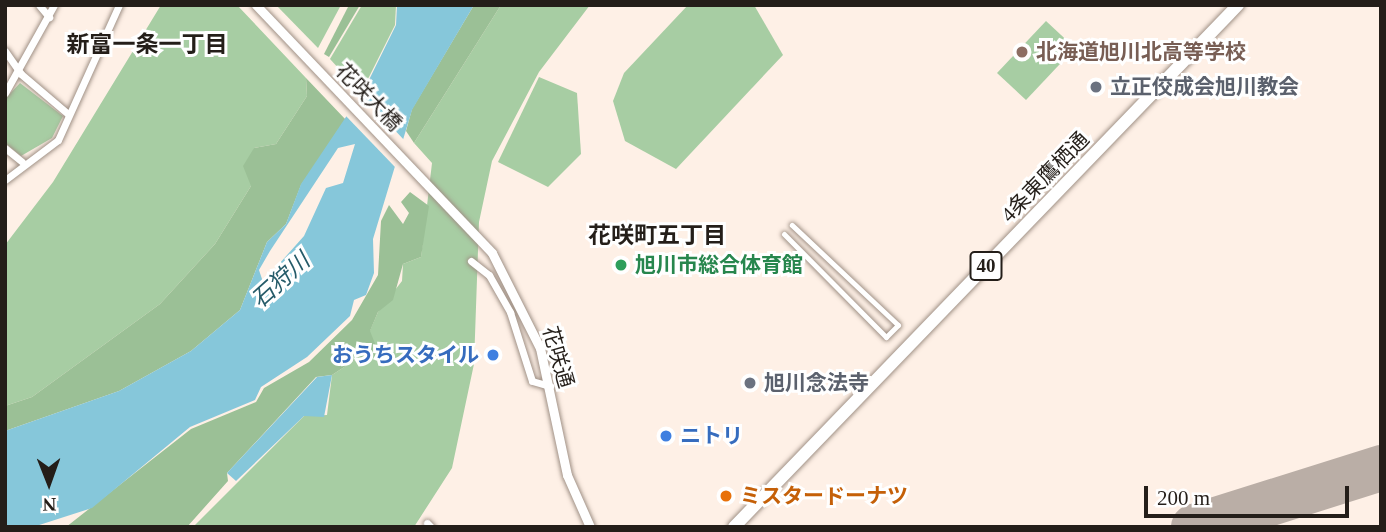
<!DOCTYPE html>
<html>
<head>
<meta charset="utf-8">
<style>
	body { margin:0 }
	#map { position:relative; width:1386px; height:532px; overflow:hidden; background:#fef0e6; font-family:"Times New Roman","Noto Sans JP",serif }
	div>[style] { position:absolute }
	[style*='--x'] { left:calc(var(--x)*1px); top:calc(var(--y)*1px); width:calc(var(--w)*1px); rotate:calc(var(--a)*1deg) }
	.green>* { inset:0; background:#a7cda3 }
	.forest>* { inset:0; background:#9bc096 }
	.water>* { inset:0; background:#86c7da }
	.pier>* { inset:0; background:#fef0e6 }
	.runway>* { height:46px; margin:-23px; padding:0 23px; transform-origin:23px; border-radius:23px; background:#baaea6 }
	.roads { filter:drop-shadow(0 0 2px #a09186) drop-shadow(0 0 2px #a09186) }
	.pedestrian>* { height:5px; margin:-2.5px; padding:0 2.5px; transform-origin:2.5px; border-radius:2.5px; background:#fff }
	.minor>* { height:7px; margin:-3.5px; padding:0 3.5px; transform-origin:3.5px; border-radius:3.5px; background:#fff }
	.tertiary>* { height:9px; margin:-4.5px; padding:0 4.5px; transform-origin:4.5px; border-radius:4.5px; background:#fff }
	.trunk>* { height:12px; margin:-6px; padding:0 6px; transform-origin:6px; border-radius:6px; background:#fff }
	.dots>* { width:19px; height:19px; translate:-50% -50%; box-sizing:border-box; border:4px solid #fff; border-radius:50% }
	span { translate:-50% -50%; white-space:nowrap; text-align:center; line-height:1.15; -webkit-text-stroke:6px #fff; paint-order:stroke }
	.shield-label span { padding:2px 5px; background:#fff; border:2px solid; border-radius:5px; -webkit-text-stroke-width:0 }
	.shield-label { font-size:19px; color:#241e19; font-weight:700 }
	.education-label { font-size:21px; color:#785e54; font-weight:700 }
	.left { translate:0 -50%; text-align:left }
	.worship-label { font-size:21px; color:#5b616d; font-weight:700 }
	.street-label { font-size:21px; color:#241e19 }
	.leisure-label { font-size:21px; color:#27864d; font-weight:700 }
	.shop-label { font-size:21px; color:#366cbe; font-weight:700 }
	.right { translate:-100% -50%; text-align:right }
	.food-label { font-size:21px; color:#c56008; font-weight:700 }
	.neighbourhood-label { font-size:23px; color:#241e19; font-weight:700 }
	.water-label { font-size:23px; color:#255b69; font-style:italic }
	.frame { position:absolute; inset:0; border:7px solid #241e19; pointer-events:none }
	.north { position:absolute; left:14px; top:448px; width:70px; height:70px; -webkit-text-stroke:5px #fff; paint-order:stroke; rotate:179deg; font-size:19px; font-weight:700; line-height:28px; text-align:center; color:#241e19 }
	.north::after { content:''; display:block; margin:auto; width:24px; height:32px; background:#241e19; clip-path:polygon(50% 0,100% 100%,50% 72%,0 100%) }
	.scale { position:absolute; left:1144px; top:486px; width:205px; height:32px; box-sizing:border-box; border:4px solid #241e19; border-top:0; padding-left:9px; font-size:21px; line-height:24px; white-space:nowrap; color:#241e19; -webkit-text-stroke:5px #fff; paint-order:stroke }
</style>
</head>
<body>
<div id="map">
	<div class="green">
		<div style="clip-path:polygon(161px 5px,237px 5px,306px 78px,307px 96px,276px 144px,254px 148px,251px 186px,215px 244px,160px 304px,32px 397px,5px 406px,5px 245px,53px 182px)"></div>
		<div style="clip-path:polygon(276px 5px,341px 5px,318px 48px)"></div>
		<div style="clip-path:polygon(362px 5px,396px 5px,395px 25px,361px 93px,330px 59px)"></div>
		<div style="clip-path:polygon(501px 5px,590px 5px,539px 72px,492px 161px,479px 222px,474px 364px,452px 468px,414px 527px,193px 527px,304px 416px,327px 415px,332px 375px,358px 358px,378px 312px,402px 281px,403px 264px,421px 257px,432px 163px,414px 143px)"></div>
		<div style="clip-path:polygon(688px 5px,754px 5px,783px 55px,676px 169px,625px 141px,613px 101px,624px 73px)"></div>
		<div style="clip-path:polygon(1046px 21px,1075px 48px,1026px 100px,997px 73px)"></div>
		<div style="clip-path:polygon(539px 77px,577px 93px,581px 154px,548px 187px,498px 162px)"></div>
		<div style="clip-path:polygon(20px 83px,63px 116px,52px 138px,21px 156px,5px 143px,5px 99px)"></div>
	</div>
	<div class="forest">
		<div style="clip-path:polygon(349px 5px,360px 5px,329px 57px,324px 54px)"></div>
		<div style="clip-path:polygon(474px 5px,501px 5px,414px 143px,406px 131px,412px 109px)"></div>
		<div style="clip-path:polygon(306px 78px,346px 120px,301px 185px,286px 224px,267px 242px,240px 310px,191px 351px,119px 391px,5px 431px,5px 406px,32px 397px,160px 304px,215px 244px,251px 186px,243px 166px,254px 148px,276px 144px,307px 96px)"></div>
		<div style="clip-path:polygon(410px 192px,429px 206px,421px 257px,403px 264px,393px 300px,378px 312px,370px 331px,380px 356px,358px 358px,332px 375px,316px 377px,227px 473px,228px 481px,187px 527px,66px 527px,191px 429px,256px 402px,264px 388px,309px 362px,352px 320px,378px 275px,381px 221px,389px 205px,403px 224px,409px 213px,401px 202px)"></div>
	</div>
	<div class="water">
		<div style="clip-path:polygon(evenodd,397px 5px,474px 5px,412px 110px,373px 239px,374px 273px,366px 295px,354px 300px,350px 316px,307px 357px,261px 387px,255px 400px,190px 427px,92px 508px,33px 527px,5px 527px,5px 431px,119px 391px,191px 351px,240px 310px,267px 242px,286px 224px,301px 184px,364px 90px,396px 25px,397px 5px,355px 144px,343px 183px,326px 188px,304px 236px,263px 282px,259px 270px,270px 251px,338px 148px,355px 144px)"></div>
		<div style="clip-path:polygon(332px 375px,324px 417px,304px 416px,236px 481px,227px 473px,317px 377px)"></div>
	</div>
	<div class="pier">
		<div style="clip-path:polygon(359px 92px,405px 141px,395px 167px,345px 115px)"></div>
	</div>
	<div class="runway">
		<div style="--x:1194;--y:527;--w:196;--a:-17.5"></div>
	</div>
	<div class="roads">
		<div class="pedestrian">
			<div style="--x:784;--y:234;--w:145;--a:45.3"></div>
			<div style="--x:886;--y:337;--w:17;--a:-45"></div>
			<div style="--x:898;--y:325;--w:146;--a:-136.7"></div>
		</div>
		<div class="minor">
			<div style="--x:39;--y:5;--w:16;--a:50"></div>
			<div style="--x:5;--y:51;--w:28;--a:55"></div>
			<div style="--x:21;--y:74;--w:62;--a:40.4"></div>
			<div style="--x:5;--y:93;--w:101;--a:-60.9"></div>
			<div style="--x:5;--y:148;--w:22;--a:39"></div>
			<div style="--x:5;--y:180;--w:66;--a:-37"></div>
			<div style="--x:58;--y:140;--w:148;--a:-65.7"></div>
			<div style="--x:471;--y:261;--w:23;--a:38"></div>
			<div style="--x:489;--y:275;--w:43;--a:60.4"></div>
			<div style="--x:510;--y:312;--w:72;--a:72.3"></div>
			<div style="--x:532;--y:381;--w:19;--a:16"></div>
			<div style="--x:427;--y:523;--w:6;--a:45"></div>
		</div>
		<div class="tertiary">
			<div style="--x:256;--y:5;--w:342;--a:46.4"></div>
			<div style="--x:492;--y:253;--w:106;--a:63.2"></div>
			<div style="--x:540;--y:348;--w:130;--a:78"></div>
			<div style="--x:567;--y:475;--w:57;--a:66.1"></div>
		</div>
		<div class="trunk">
			<div style="--x:734;--y:527;--w:726;--a:-46.01"></div>
		</div>
	</div>
	<div class="dots">
		<div style="left:1022px;top:52px;background:#8d6e63"></div>
		<div style="left:1096px;top:87px;background:#6b7280"></div>
		<div style="left:621px;top:265px;background:#2e9e5b"></div>
		<div style="left:493px;top:355px;background:#3f7fe0"></div>
		<div style="left:750px;top:383px;background:#6b7280"></div>
		<div style="left:666px;top:436px;background:#3f7fe0"></div>
		<div style="left:726px;top:496px;background:#e8710a"></div>
	</div>
	<div class="shield-label">
		<span style="left:986px;top:266px">40</span>
	</div>
	<div class="education-label">
		<span class="left" style="left:1036px;top:52px">北海道旭川北高等学校</span>
	</div>
	<div class="worship-label">
		<span class="left" style="left:1110px;top:87px">立正佼成会旭川教会</span>
		<span class="left" style="left:764px;top:383px">旭川念法寺</span>
	</div>
	<div class="street-label">
		<span style="left:369px;top:97px;rotate:46deg">花咲大橋</span>
		<span style="left:1045px;top:177px;rotate:-46deg">4条東鷹栖通</span>
		<span style="left:558px;top:357px;rotate:74deg">花咲通</span>
	</div>
	<div class="leisure-label">
		<span class="left" style="left:635px;top:265px">旭川市総合体育館</span>
	</div>
	<div class="shop-label">
		<span class="right" style="left:479px;top:355px">おうちスタイル</span>
		<span class="left" style="left:680px;top:436px">ニトリ</span>
	</div>
	<div class="food-label">
		<span class="left" style="left:740px;top:496px">ミスタードーナツ</span>
	</div>
	<div class="neighbourhood-label">
		<span style="left:147px;top:45px">新富一条一丁目</span>
		<span style="left:657px;top:236px">花咲町五丁目</span>
	</div>
	<div class="water-label">
		<span style="left:281px;top:281px;rotate:-42deg">石狩川</span>
	</div>
	<div class="frame"></div>
	<div class="north">N</div>
	<div class="scale">200 m</div>
</div>
</body>
</html>
